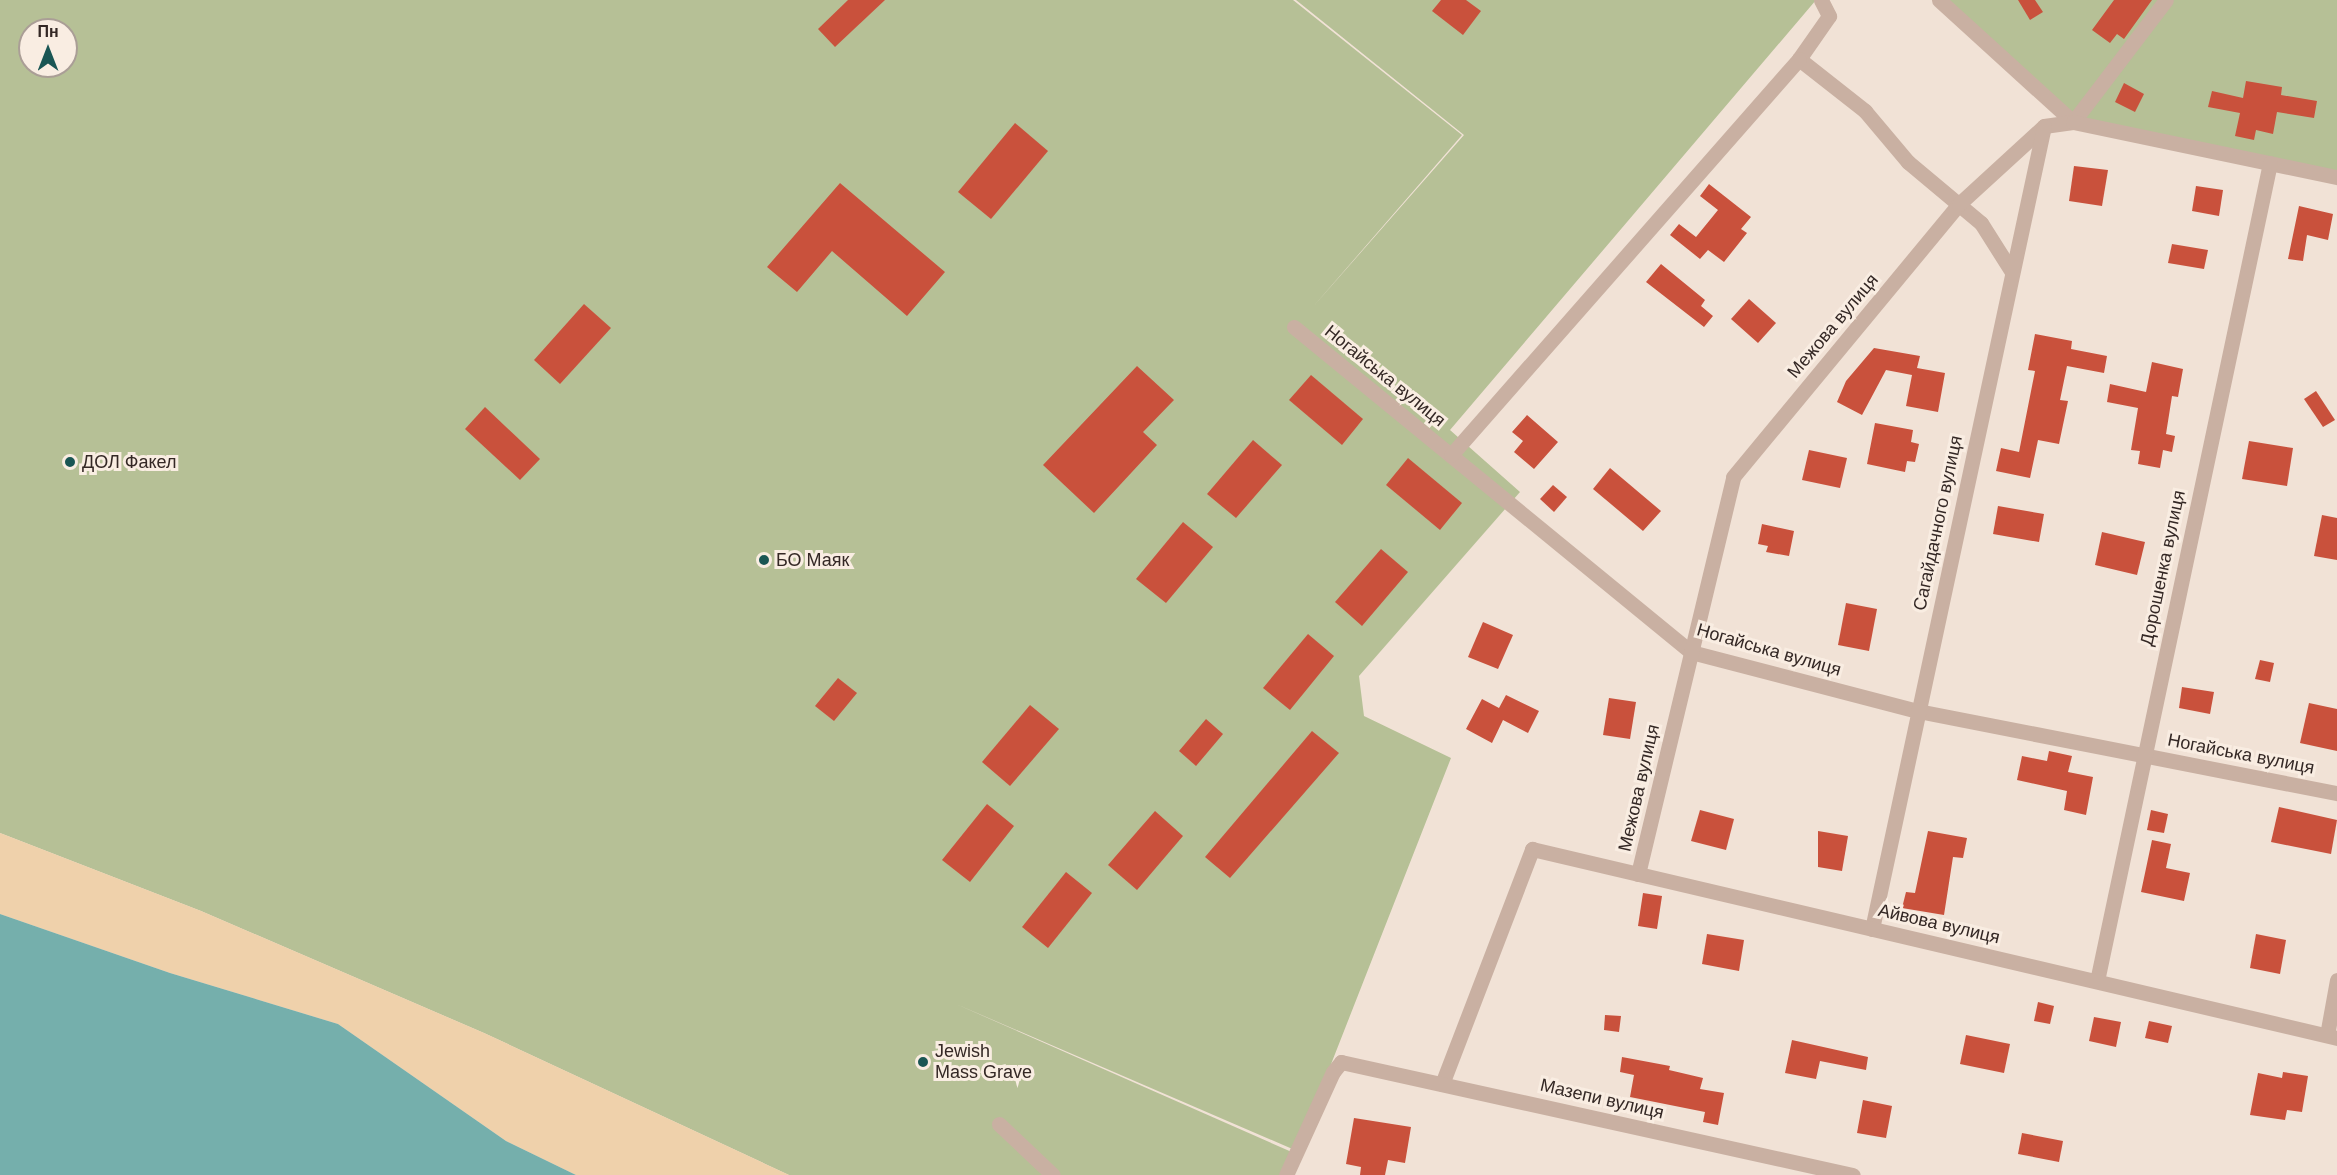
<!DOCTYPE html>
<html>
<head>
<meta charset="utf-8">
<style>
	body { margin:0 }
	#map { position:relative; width:2337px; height:1175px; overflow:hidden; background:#f1e2d6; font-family:Helvetica,sans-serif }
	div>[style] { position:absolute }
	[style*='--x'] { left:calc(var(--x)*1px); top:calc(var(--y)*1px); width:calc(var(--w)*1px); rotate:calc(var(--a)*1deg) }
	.green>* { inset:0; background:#b6c096 }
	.sand>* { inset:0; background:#efd1ab }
	.water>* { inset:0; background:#75afac }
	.building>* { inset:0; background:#c9513c }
	.street>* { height:15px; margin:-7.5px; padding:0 7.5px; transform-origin:7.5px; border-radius:7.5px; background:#c9b0a2 }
	.dots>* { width:16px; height:16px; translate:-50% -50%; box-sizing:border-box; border:3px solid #f9ede2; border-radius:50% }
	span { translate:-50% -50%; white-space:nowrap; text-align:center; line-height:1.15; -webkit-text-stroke:6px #f9ede2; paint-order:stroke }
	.street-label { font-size:18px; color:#342825 }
	.poi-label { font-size:18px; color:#342825 }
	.left { translate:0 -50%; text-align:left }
	.north { position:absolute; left:18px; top:18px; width:60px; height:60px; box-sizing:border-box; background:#f9ede2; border:2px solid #aa9e96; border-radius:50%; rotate:0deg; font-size:16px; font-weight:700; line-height:24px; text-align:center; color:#342825 }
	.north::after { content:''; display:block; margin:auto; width:21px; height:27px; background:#1a5654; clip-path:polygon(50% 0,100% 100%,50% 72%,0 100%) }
</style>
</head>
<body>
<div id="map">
	<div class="green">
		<div style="clip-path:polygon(evenodd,0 0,1293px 0,1462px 135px,1312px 308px,1464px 135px,1296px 0,1816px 0,1450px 430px,1520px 492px,1359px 676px,1364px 716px,1451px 758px,1297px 1151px,956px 1004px,1294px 1153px,1286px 1175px,789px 1175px,484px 1033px,201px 911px,0 833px,0 0,30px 30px,66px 30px,66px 66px,30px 66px,30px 30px)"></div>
		<div style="clip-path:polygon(1939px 0,2337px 0,2337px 177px,2073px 122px)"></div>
	</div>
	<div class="sand">
		<div style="clip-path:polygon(0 833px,201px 911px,484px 1033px,789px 1175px,576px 1175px,506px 1141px,338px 1024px,170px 973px,0 914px)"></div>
	</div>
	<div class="water">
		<div style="clip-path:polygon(0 914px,170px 973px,338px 1024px,506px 1141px,576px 1175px,0 1175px)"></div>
	</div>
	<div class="building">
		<div style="clip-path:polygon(848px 0,885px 0,835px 47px,818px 29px)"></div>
		<div style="clip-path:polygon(1441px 0,1466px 0,1481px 11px,1463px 35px,1432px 11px)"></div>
		<div style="clip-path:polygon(2018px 0,2035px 0,2043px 12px,2030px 20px)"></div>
		<div style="clip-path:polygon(2114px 0,2152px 0,2124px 39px,2117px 34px,2110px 43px,2092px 30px)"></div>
		<div style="clip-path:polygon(2246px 81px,2282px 87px,2281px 95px,2317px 101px,2314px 118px,2277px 112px,2273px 134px,2256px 130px,2254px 140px,2235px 136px,2240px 113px,2208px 107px,2212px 91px,2243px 98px)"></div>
		<div style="clip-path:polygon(2124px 83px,2144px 94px,2135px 112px,2115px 102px)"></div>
		<div style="clip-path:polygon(1015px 123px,1048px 151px,991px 219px,958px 192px)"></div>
		<div style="clip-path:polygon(2074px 166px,2108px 170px,2102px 206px,2069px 201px)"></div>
		<div style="clip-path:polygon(840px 183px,945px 272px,907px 316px,832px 251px,797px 292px,767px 267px)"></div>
		<div style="clip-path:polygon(1709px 184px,1751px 217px,1741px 229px,1747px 233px,1724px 262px,1708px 250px,1700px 259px,1670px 235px,1679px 224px,1696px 237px,1718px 210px,1700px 196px)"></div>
		<div style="clip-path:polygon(2196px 186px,2223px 190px,2219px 216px,2192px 211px)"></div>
		<div style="clip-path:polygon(2299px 206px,2333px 214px,2328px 240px,2307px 235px,2303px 261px,2288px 259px)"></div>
		<div style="clip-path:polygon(2172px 244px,2208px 250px,2204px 269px,2168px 263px)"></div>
		<div style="clip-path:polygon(1661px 264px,1705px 300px,1701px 306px,1713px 316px,1704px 327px,1646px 282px)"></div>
		<div style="clip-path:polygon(1749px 299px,1776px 323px,1758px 343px,1731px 319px)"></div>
		<div style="clip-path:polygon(584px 304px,611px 328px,560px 384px,534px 360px)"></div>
		<div style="clip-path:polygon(2035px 334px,2072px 341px,2071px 349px,2107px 356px,2104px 373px,2067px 366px,2060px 400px,2068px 401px,2059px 444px,2038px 440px,2030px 478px,1996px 471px,2001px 448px,2019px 452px,2035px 371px,2028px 370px)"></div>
		<div style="clip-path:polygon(1874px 348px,1920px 356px,1917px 368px,1945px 373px,1938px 412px,1906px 406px,1912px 375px,1886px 370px,1862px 415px,1837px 402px,1846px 381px)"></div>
		<div style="clip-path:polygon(2152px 362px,2183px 369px,2178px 397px,2172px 396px,2166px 434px,2175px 436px,2172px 452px,2163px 450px,2160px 468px,2138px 464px,2140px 451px,2131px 450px,2138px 408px,2107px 402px,2110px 384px,2146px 392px)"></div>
		<div style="clip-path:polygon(1137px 366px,1174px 400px,1143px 432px,1157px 445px,1094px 513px,1043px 465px)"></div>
		<div style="clip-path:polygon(1311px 375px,1363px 419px,1342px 445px,1289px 400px)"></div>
		<div style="clip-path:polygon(2316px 391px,2335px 420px,2323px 427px,2304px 399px)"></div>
		<div style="clip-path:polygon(485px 407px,540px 459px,520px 480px,465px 429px)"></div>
		<div style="clip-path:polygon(1527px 415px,1558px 442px,1534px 469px,1514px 452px,1523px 441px,1512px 432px)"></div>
		<div style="clip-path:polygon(1875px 423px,1913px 430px,1911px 442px,1919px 444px,1915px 462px,1907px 461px,1905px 472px,1867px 464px)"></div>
		<div style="clip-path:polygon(1253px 440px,1282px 465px,1236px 518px,1207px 494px)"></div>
		<div style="clip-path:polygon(2249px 441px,2293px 448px,2287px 486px,2242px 479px)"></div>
		<div style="clip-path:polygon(1809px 450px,1847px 458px,1840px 488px,1802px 480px)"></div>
		<div style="clip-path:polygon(1408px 458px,1462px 503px,1440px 530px,1386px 485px)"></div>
		<div style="clip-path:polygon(1610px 468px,1661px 511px,1643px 531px,1593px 489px)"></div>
		<div style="clip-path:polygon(1553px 485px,1567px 497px,1554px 512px,1540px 499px)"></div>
		<div style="clip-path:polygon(1998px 506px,2044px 514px,2039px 542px,1993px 534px)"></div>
		<div style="clip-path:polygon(2322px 515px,2337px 518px,2337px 560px,2314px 556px)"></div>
		<div style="clip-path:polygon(1183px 522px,1213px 547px,1166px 603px,1136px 579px)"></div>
		<div style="clip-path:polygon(1762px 524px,1794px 531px,1789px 556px,1766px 552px,1768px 546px,1758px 544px)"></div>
		<div style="clip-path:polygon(2102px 532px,2145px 542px,2137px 575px,2095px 565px)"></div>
		<div style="clip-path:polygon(1381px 549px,1408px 572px,1362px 626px,1335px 602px)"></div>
		<div style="clip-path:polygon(1846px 603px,1877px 609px,1869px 651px,1838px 645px)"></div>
		<div style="clip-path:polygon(1483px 622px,1513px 635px,1498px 669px,1468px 657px)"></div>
		<div style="clip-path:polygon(1308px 634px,1334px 656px,1290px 710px,1263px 688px)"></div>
		<div style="clip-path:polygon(2260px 660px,2274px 663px,2270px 682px,2255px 679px)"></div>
		<div style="clip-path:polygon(838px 678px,857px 693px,834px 721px,815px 706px)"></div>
		<div style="clip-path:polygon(2182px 687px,2214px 692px,2210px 714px,2179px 708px)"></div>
		<div style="clip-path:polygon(1506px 695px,1539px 711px,1528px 733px,1503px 720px,1492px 743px,1466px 729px,1482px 699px,1499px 708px)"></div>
		<div style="clip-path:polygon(1609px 698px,1636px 702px,1630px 739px,1603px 735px)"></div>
		<div style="clip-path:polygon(2309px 703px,2337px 709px,2337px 751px,2300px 743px)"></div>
		<div style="clip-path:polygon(1030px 705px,1059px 729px,1010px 786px,982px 762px)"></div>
		<div style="clip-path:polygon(1206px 719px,1223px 734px,1196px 766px,1179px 751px)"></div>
		<div style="clip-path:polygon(1312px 731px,1339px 753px,1230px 878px,1205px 857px)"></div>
		<div style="clip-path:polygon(2049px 751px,2072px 756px,2068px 772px,2093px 777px,2086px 815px,2064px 810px,2067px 791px,2017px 780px,2022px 756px,2047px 761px)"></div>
		<div style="clip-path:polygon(987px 804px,1014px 826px,970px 882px,942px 860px)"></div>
		<div style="clip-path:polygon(2279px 807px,2337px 820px,2331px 854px,2271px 842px)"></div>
		<div style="clip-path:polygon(1700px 810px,1734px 819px,1726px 850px,1691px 841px)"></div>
		<div style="clip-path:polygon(2151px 810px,2168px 814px,2164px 833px,2147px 830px)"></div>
		<div style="clip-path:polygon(1155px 811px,1183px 836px,1137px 890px,1108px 865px)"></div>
		<div style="clip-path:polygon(1818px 831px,1848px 836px,1842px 871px,1818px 867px)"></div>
		<div style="clip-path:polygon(1928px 831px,1967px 838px,1963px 858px,1953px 857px,1944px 915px,1902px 908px,1906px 892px,1915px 893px)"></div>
		<div style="clip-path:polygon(2152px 840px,2171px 844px,2166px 868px,2190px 873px,2184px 901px,2141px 892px)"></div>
		<div style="clip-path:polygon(1066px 872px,1092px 893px,1048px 948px,1022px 927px)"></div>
		<div style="clip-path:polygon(1643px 893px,1662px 896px,1657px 929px,1638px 926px)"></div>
		<div style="clip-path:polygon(1707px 934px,1744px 940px,1739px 971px,1702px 964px)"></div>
		<div style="clip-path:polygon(2256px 934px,2286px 940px,2280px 974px,2250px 968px)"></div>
		<div style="clip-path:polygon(2038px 1002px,2054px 1006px,2050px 1024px,2034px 1021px)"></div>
		<div style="clip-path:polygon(1605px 1015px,1621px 1016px,1619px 1032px,1604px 1030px)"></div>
		<div style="clip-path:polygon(2094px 1017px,2121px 1022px,2116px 1047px,2089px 1041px)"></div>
		<div style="clip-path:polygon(2149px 1021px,2172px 1026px,2168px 1043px,2145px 1038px)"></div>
		<div style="clip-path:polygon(1966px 1035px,2010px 1044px,2004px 1073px,1960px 1064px)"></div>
		<div style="clip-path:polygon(1792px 1040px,1868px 1057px,1866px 1070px,1820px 1061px,1816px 1079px,1785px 1073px)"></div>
		<div style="clip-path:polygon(1622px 1057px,1670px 1066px,1669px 1070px,1703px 1078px,1700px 1089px,1724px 1093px,1718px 1125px,1703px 1122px,1705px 1112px,1630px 1097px,1634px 1075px,1620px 1072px)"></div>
		<div style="clip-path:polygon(2283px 1072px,2308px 1076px,2302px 1112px,2287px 1110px,2285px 1120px,2250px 1115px,2258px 1073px,2282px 1078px)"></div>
		<div style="clip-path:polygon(1863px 1100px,1892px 1106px,1886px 1138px,1857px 1133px)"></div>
		<div style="clip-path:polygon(1354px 1118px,1411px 1127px,1405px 1163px,1388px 1160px,1385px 1175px,1360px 1175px,1361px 1167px,1346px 1164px)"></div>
		<div style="clip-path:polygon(2022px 1133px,2063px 1141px,2059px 1162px,2018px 1154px)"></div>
	</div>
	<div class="street">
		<div style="--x:1821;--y:0;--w:18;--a:63"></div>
		<div style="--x:1829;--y:16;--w:52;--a:124.9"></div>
		<div style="--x:1799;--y:59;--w:84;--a:38.2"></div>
		<div style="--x:1865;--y:111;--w:67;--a:49.9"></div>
		<div style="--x:1908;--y:162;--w:95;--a:39.9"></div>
		<div style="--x:1981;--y:223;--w:58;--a:57.7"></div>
		<div style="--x:1939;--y:0;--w:181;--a:42.3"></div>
		<div style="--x:2073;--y:122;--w:153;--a:-52.7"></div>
		<div style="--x:1294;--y:327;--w:513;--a:39.31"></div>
		<div style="--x:1691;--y:652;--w:235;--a:14.6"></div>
		<div style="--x:1918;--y:711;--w:427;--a:11.1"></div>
		<div style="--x:1451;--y:455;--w:527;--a:-48.69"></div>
		<div style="--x:1638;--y:874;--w:408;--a:-76.5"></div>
		<div style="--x:1733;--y:477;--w:354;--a:-50.4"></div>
		<div style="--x:1959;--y:204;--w:115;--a:-42.5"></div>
		<div style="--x:2044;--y:126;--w:29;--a:-8"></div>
		<div style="--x:2073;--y:122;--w:270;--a:11.8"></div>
		<div style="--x:1872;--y:929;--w:821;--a:-77.91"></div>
		<div style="--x:2097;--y:981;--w:836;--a:-78.06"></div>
		<div style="--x:2327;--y:1035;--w:56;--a:-79.7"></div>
		<div style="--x:1442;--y:1084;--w:252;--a:-69"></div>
		<div style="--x:1532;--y:849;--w:827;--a:13.21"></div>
		<div style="--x:999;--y:1124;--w:74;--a:43.4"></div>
		<div style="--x:1286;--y:1175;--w:113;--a:-65.5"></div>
		<div style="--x:1333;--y:1072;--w:13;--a:-51"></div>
		<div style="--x:1341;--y:1062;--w:524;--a:12.45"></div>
	</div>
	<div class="dots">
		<div style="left:70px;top:462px;background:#1a5654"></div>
		<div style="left:764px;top:560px;background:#1a5654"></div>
		<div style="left:923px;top:1062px;background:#1a5654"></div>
	</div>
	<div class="street-label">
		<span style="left:1833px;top:326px;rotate:-50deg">Межова вулиця</span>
		<span style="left:1385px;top:376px;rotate:39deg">Ногайська вулиця</span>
		<span style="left:1938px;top:523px;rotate:-78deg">Сагайдачного вулиця</span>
		<span style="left:2163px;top:568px;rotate:-78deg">Дорошенка вулиця</span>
		<span style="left:1769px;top:650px;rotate:16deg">Ногайська вулиця</span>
		<span style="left:2241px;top:754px;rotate:11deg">Ногайська вулиця</span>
		<span style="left:1639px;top:788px;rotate:-77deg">Межова вулиця</span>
		<span style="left:1939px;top:924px;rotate:13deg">Айвова вулиця</span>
		<span style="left:1602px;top:1099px;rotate:13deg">Мазепи вулиця</span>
	</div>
	<div class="poi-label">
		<span class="left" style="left:82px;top:462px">ДОЛ Факел</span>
		<span class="left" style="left:776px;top:560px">БО Маяк</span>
		<span class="left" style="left:935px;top:1062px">Jewish<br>Mass Grave</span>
	</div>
	<div class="north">Пн</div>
</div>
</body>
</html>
